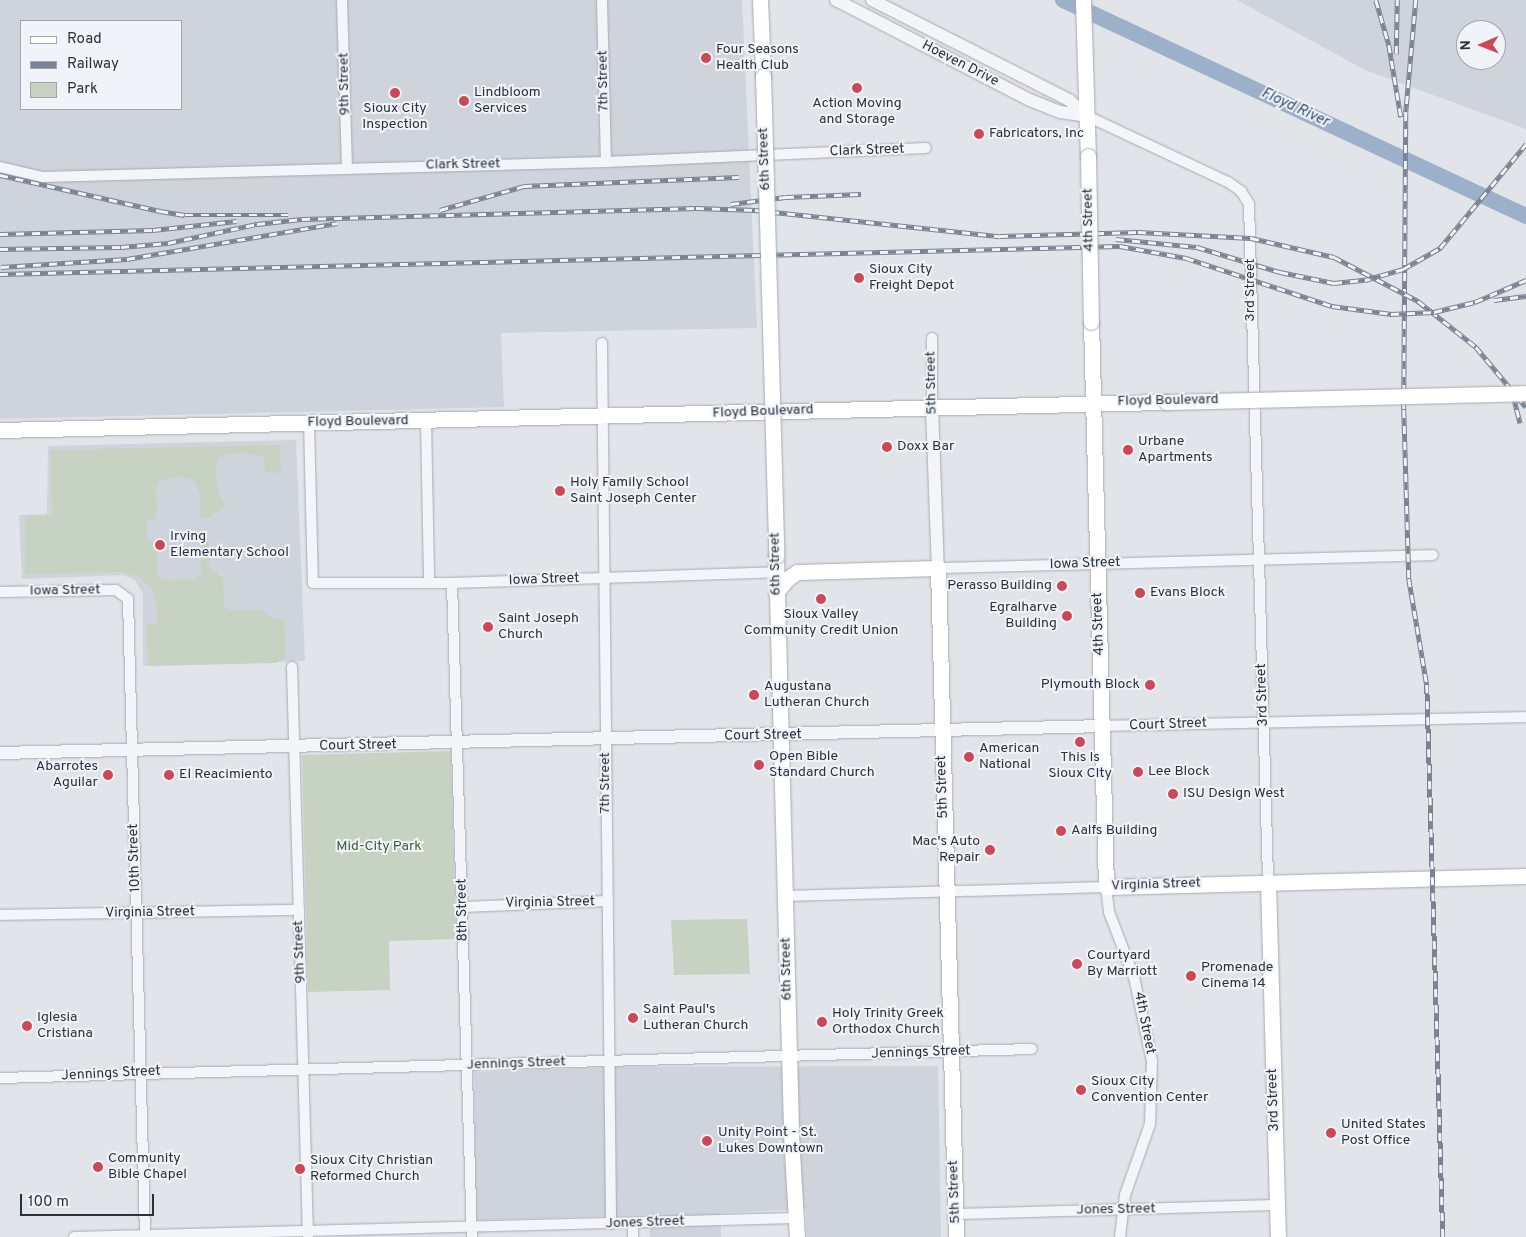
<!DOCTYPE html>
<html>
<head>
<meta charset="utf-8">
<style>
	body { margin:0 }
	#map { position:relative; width:1526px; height:1237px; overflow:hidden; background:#e1e4e9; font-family:Overpass,sans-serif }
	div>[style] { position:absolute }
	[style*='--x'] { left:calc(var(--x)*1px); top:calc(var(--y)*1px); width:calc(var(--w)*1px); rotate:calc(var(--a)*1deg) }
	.built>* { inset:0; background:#cfd3db }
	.green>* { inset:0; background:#c6d3c2 }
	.river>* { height:16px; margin:-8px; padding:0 8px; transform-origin:8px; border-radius:8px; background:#9cb0c9 }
	.roads { filter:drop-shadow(0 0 1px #a6abb3) drop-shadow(0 0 1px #a6abb3) }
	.minor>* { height:10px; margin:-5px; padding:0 5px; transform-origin:5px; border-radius:5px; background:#f3f5f8 }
	.tertiary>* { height:12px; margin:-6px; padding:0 6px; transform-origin:6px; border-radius:6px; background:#f3f5f8 }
	.secondary>* { height:15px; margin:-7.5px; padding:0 7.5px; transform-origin:7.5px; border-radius:7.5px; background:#fff }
	.rail>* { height:4.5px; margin-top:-2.25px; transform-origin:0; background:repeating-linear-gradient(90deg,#f0f3f7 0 8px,#7a8393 0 16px); box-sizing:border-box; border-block:1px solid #7a8393 }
	.bridges { filter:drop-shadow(0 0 1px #a6abb3) drop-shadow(0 0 1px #a6abb3) }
	.secondary-bridge>* { height:15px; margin:-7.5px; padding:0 7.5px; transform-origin:7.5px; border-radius:7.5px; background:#fff }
	.dots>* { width:14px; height:14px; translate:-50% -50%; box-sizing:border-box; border:2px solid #f0f3f7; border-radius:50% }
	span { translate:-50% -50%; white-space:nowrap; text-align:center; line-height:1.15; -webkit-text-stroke:4px #f0f3f7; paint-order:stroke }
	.poi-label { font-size:14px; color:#293141 }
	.left { translate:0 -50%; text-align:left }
	.right { translate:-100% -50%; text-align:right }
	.street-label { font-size:14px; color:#293141 }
	.park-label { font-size:14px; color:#3d5c37 }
	.water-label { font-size:15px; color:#344e74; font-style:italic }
	.legend { position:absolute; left:20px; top:20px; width:162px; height:90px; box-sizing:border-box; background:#f0f3f7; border:1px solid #a0a5ae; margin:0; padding:6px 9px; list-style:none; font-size:15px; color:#293141 }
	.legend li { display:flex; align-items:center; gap:10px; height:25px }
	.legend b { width:25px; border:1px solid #a0a5ae }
	.north { position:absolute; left:1456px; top:20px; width:50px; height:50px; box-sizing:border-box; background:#f0f3f7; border:1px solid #a0a5ae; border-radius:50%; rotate:269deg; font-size:14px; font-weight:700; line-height:20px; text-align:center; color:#293141 }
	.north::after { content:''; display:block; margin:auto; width:18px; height:22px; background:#cc4857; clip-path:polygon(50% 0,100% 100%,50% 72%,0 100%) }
	.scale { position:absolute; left:20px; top:1194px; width:134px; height:22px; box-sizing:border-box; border:2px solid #293141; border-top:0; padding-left:6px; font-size:15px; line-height:18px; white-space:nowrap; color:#293141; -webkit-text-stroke:4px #f0f3f7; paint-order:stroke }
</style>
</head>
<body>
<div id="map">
	<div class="built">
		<div style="clip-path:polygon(evenodd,0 0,742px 0,757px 328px,501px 333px,504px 407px,0 419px,0 0,21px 21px,181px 21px,181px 109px,21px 109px,21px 21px)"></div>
		<div style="clip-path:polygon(evenodd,1237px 0,1526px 0,1526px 129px,1365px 70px,1237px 0,1466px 30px,1496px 30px,1496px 60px,1466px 60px,1466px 30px)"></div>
		<div style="clip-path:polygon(296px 440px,305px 661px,143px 666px,143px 594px,135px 580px,123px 575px,22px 579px,19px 515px,47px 514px,48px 446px)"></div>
		<div style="clip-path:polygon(938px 1066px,941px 1237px,807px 1237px,806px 1209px,721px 1213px,721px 1237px,650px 1237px,649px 1215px,476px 1220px,474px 1072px,617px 1067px)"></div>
	</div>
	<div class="green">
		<div style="clip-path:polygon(280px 445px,281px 473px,265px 472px,264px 459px,260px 455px,247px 455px,247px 452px,222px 455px,217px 460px,215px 482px,218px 482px,218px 495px,223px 499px,224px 507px,219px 512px,212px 513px,212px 517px,199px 518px,201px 495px,193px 479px,184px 479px,183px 476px,160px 480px,156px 485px,157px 518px,147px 522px,147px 538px,150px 542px,157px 542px,158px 575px,163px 580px,196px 579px,201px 574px,200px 540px,209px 540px,210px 571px,218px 572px,218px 576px,223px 576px,224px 605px,229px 610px,261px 609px,273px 619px,284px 619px,286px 657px,276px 663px,148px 666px,147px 624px,158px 624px,158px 608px,152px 589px,141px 578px,122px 572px,25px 574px,25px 516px,52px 515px,50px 450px)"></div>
		<div style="clip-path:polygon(451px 751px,456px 939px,389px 941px,390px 990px,308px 992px,302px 755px)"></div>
		<div style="clip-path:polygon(747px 919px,750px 974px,674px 975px,671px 920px)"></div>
	</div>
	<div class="river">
		<div style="--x:1063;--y:0;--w:511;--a:25.01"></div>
	</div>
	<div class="roads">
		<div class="minor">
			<div style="--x:342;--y:0;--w:168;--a:88.3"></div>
			<div style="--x:602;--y:0;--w:162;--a:88.6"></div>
			<div style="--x:1087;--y:116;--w:156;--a:25.1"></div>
			<div style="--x:1228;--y:182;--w:16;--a:35"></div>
			<div style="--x:1241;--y:191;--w:15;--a:58"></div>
			<div style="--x:1249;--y:204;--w:678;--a:88.39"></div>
			<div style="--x:0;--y:167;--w:43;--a:13.4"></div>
			<div style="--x:42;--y:177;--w:564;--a:-1.52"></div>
			<div style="--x:606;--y:162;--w:320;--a:-2.5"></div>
			<div style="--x:932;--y:338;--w:70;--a:90"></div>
			<div style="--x:602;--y:343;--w:881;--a:89.41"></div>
			<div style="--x:426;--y:420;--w:163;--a:88.9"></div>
			<div style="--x:309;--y:423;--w:160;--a:88.6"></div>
			<div style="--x:313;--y:583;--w:139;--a:0"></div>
			<div style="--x:452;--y:583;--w:324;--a:-1.9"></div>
			<div style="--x:938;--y:568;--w:495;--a:-1.5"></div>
			<div style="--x:452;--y:583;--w:654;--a:88.25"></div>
			<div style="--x:0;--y:592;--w:116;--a:-1"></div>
			<div style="--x:116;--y:590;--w:15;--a:37"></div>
			<div style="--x:128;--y:599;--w:638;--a:88.47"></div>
			<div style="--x:292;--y:667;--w:569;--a:88.39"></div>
			<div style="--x:1102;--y:726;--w:424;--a:-1.2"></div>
			<div style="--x:785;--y:896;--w:321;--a:-1.6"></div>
			<div style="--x:1106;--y:887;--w:25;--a:83"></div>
			<div style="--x:1109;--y:912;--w:70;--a:69"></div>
			<div style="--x:1134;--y:977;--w:86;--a:77.9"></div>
			<div style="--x:1152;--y:1061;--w:63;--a:91.8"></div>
			<div style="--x:1150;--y:1124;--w:75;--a:109.4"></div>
			<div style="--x:1125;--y:1195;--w:42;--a:96.8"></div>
			<div style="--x:463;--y:907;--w:145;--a:-2.4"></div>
			<div style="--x:0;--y:915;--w:299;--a:-1"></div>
			<div style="--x:0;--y:1078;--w:1032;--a:-1.61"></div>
			<div style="--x:955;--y:1214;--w:323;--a:-1.6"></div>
			<div style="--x:633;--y:1224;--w:13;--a:90"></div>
			<div style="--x:74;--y:1237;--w:722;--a:-1.51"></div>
		</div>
		<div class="tertiary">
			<div style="--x:836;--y:0;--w:218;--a:27.3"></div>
			<div style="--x:1030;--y:100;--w:32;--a:22"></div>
			<div style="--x:1060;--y:112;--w:27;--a:8"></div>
			<div style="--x:872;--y:0;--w:221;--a:26.9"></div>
			<div style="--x:1069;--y:100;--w:24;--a:42"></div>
			<div style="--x:932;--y:408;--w:160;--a:87.9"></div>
			<div style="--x:0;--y:753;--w:1102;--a:-1.4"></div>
		</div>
		<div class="secondary">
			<div style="--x:760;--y:0;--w:76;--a:87.7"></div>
			<div style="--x:1083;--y:0;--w:156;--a:88.2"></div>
			<div style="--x:1091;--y:322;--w:565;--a:88.48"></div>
			<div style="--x:1106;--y:887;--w:420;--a:-1.5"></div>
			<div style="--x:0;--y:430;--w:1166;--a:-1.38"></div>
			<div style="--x:776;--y:556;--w:572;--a:88.5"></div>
			<div style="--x:776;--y:593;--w:18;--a:-52"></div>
			<div style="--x:787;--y:579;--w:12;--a:-35"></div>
			<div style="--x:797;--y:572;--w:141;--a:-1.6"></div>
			<div style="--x:938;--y:568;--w:669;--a:88.46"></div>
			<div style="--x:1268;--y:882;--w:355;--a:88.4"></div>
			<div style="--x:791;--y:1134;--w:103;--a:86.7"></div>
		</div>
	</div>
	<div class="rail">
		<div style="--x:1376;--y:0;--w:47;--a:73.9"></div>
		<div style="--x:1389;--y:45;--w:73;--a:80.5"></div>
		<div style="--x:1416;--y:0;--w:113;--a:95.1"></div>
		<div style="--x:1406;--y:113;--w:297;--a:90.4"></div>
		<div style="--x:1404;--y:410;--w:169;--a:88.3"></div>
		<div style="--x:1409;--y:579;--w:108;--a:80.4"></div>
		<div style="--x:1427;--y:685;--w:552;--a:88.34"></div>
		<div style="--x:1396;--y:54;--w:54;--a:-88.9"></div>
		<div style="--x:0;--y:175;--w:164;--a:12.7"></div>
		<div style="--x:160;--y:211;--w:25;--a:9"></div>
		<div style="--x:185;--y:215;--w:103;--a:0"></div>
		<div style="--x:731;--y:204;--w:55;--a:-7.3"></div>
		<div style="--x:786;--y:197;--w:75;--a:-2.3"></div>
		<div style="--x:440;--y:210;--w:87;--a:-15.9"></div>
		<div style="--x:524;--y:186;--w:215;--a:-2.4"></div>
		<div style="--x:0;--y:234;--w:153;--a:-1.5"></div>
		<div style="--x:153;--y:230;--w:84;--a:-6.1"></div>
		<div style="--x:1116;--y:239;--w:81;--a:5.6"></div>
		<div style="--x:1197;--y:247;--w:87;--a:16.8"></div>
		<div style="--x:1280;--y:272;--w:55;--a:11.5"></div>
		<div style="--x:1334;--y:283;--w:31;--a:-6"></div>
		<div style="--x:1365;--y:280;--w:40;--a:-16"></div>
		<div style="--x:1403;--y:269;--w:43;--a:-29.6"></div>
		<div style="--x:1440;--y:248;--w:135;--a:-50.4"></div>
		<div style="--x:0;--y:249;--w:121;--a:-0.9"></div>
		<div style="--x:121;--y:247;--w:47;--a:-4.9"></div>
		<div style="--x:168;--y:243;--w:91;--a:-12.1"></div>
		<div style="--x:257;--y:224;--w:45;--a:-6.3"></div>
		<div style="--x:302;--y:219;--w:394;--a:-1.6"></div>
		<div style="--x:696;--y:208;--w:59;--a:1.9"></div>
		<div style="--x:755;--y:210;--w:246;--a:6.1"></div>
		<div style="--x:1000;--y:236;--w:138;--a:-1.7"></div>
		<div style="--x:1138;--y:232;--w:113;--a:3"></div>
		<div style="--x:1251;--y:238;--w:85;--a:12.9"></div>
		<div style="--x:1334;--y:257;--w:95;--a:27.6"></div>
		<div style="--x:1418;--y:301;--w:74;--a:38.4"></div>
		<div style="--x:1476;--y:347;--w:78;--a:50.2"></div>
		<div style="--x:1;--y:267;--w:126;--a:-3.6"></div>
		<div style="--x:127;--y:259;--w:213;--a:-9.7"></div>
		<div style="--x:0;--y:274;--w:1120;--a:-1.43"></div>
		<div style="--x:1120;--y:246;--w:67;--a:10.3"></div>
		<div style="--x:1186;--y:258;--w:154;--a:18.2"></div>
		<div style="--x:1332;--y:306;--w:60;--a:7.7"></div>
		<div style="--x:1391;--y:314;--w:43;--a:-2.7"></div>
		<div style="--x:1434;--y:312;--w:42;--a:-13.7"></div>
		<div style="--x:1475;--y:302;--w:56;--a:-23.3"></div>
		<div style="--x:1494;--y:300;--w:32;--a:-7"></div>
		<div style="--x:1513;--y:394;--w:30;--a:76"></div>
	</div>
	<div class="bridges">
		<div class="secondary-bridge">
			<div style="--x:763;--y:76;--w:480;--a:88.4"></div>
			<div style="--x:1088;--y:156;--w:166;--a:89"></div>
			<div style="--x:1166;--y:402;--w:360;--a:-1.4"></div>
		</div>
	</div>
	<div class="dots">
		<div style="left:706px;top:58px;background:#cc4857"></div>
		<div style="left:857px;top:88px;background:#cc4857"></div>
		<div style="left:395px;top:93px;background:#cc4857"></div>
		<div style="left:464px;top:101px;background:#cc4857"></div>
		<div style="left:979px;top:134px;background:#cc4857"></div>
		<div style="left:859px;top:278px;background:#cc4857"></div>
		<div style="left:887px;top:447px;background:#cc4857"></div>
		<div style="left:1128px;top:450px;background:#cc4857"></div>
		<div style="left:560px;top:491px;background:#cc4857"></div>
		<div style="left:160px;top:545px;background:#cc4857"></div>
		<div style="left:1062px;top:586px;background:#cc4857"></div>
		<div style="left:1140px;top:593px;background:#cc4857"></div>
		<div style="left:821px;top:599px;background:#cc4857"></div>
		<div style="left:1067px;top:616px;background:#cc4857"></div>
		<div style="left:488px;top:627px;background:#cc4857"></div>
		<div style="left:1150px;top:685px;background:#cc4857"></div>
		<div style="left:754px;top:695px;background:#cc4857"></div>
		<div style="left:1080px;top:742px;background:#cc4857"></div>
		<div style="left:969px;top:757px;background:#cc4857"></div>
		<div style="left:759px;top:765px;background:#cc4857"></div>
		<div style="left:1138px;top:772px;background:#cc4857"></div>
		<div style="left:108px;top:775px;background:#cc4857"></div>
		<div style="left:169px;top:775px;background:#cc4857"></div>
		<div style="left:1173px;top:794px;background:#cc4857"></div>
		<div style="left:1061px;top:831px;background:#cc4857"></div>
		<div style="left:990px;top:850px;background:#cc4857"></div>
		<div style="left:1077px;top:964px;background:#cc4857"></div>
		<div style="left:1191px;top:976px;background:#cc4857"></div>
		<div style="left:633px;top:1018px;background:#cc4857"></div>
		<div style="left:822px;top:1022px;background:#cc4857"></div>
		<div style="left:27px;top:1026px;background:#cc4857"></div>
		<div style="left:1081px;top:1090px;background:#cc4857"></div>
		<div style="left:1331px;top:1133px;background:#cc4857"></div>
		<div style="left:707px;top:1141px;background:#cc4857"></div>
		<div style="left:98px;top:1167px;background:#cc4857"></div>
		<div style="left:300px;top:1169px;background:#cc4857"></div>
	</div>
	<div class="poi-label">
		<span class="left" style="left:716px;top:58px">Four Seasons<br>Health Club</span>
		<span class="left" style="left:474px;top:101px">Lindbloom<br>Services</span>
		<span style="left:857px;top:112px">Action Moving<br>and Storage</span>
		<span style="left:395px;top:117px">Sioux City<br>Inspection</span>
		<span class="left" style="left:989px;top:134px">Fabricators, Inc</span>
		<span class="left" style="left:869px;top:278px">Sioux City<br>Freight Depot</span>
		<span class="left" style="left:1138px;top:450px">Urbane<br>Apartments</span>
		<span class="left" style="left:897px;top:447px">Doxx Bar</span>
		<span class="left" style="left:570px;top:491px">Holy Family School<br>Saint Joseph Center</span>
		<span class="left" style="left:170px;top:545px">Irving<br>Elementary School</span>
		<span class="right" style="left:1052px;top:586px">Perasso Building</span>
		<span class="left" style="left:1150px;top:593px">Evans Block</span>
		<span class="right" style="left:1057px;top:616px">Egralharve<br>Building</span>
		<span style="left:821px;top:623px">Sioux Valley<br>Community Credit Union</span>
		<span class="left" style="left:498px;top:627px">Saint Joseph<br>Church</span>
		<span class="right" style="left:1140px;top:685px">Plymouth Block</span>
		<span class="left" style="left:764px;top:695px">Augustana<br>Lutheran Church</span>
		<span class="left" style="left:979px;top:757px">American<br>National</span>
		<span class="left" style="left:769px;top:765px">Open Bible<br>Standard Church</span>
		<span style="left:1080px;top:766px">This Is<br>Sioux CIty</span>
		<span class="right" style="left:98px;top:775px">Abarrotes<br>Aguilar</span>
		<span class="left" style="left:1148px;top:772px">Lee Block</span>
		<span class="left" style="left:179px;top:775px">El Reacimiento</span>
		<span class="left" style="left:1183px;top:794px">ISU Design West</span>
		<span class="left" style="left:1071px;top:831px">Aalfs Building</span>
		<span class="right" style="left:980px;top:850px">Mac's Auto<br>Repair</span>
		<span class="left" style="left:1087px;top:964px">Courtyard<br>By Marriott</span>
		<span class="left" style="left:1201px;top:976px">Promenade<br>Cinema 14</span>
		<span class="left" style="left:643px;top:1018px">Saint Paul's<br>Lutheran Church</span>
		<span class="left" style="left:832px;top:1022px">Holy Trinity Greek<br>Orthodox Church</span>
		<span class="left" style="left:37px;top:1026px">Iglesia<br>Cristiana</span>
		<span class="left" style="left:1091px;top:1090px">Sioux City<br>Convention Center</span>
		<span class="left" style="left:1341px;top:1133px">United States<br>Post Office</span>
		<span class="left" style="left:718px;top:1141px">Unity Point - St.<br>Lukes Downtown</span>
		<span class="left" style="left:108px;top:1167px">Community<br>Bible Chapel</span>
		<span class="left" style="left:310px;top:1169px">Sioux City Christian<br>Reformed Church</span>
	</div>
	<div class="street-label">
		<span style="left:960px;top:64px;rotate:27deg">Hoeven Drive</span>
		<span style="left:604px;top:81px;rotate:-91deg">7th Street</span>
		<span style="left:345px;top:84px;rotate:-91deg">9th Street</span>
		<span style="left:867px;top:151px;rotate:-2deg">Clark Street</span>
		<span style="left:765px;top:159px;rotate:-92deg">6th Street</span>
		<span style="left:463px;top:165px;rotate:-1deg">Clark Street</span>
		<span style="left:1089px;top:220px;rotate:-91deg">4th Street</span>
		<span style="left:1251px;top:290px;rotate:-90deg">3rd Street</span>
		<span style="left:932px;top:383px;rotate:-91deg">5th Street</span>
		<span style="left:1168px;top:401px;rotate:-1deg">Floyd Boulevard</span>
		<span style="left:763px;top:412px;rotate:-2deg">Floyd Boulevard</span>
		<span style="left:358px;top:422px;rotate:-1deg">Floyd Boulevard</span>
		<span style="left:776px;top:564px;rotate:-91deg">6th Street</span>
		<span style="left:1085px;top:564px;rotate:-2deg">Iowa Street</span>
		<span style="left:544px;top:580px;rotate:-2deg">Iowa Street</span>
		<span style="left:65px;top:591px;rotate:-1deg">Iowa Street</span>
		<span style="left:1099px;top:624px;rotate:-92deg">4th Street</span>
		<span style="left:1263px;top:695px;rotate:-92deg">3rd Street</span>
		<span style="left:1168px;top:725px;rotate:-2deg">Court Street</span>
		<span style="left:763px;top:736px;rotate:-1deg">Court Street</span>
		<span style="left:358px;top:746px;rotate:-1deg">Court Street</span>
		<span style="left:606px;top:783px;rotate:-90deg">7th Street</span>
		<span style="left:943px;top:787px;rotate:-92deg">5th Street</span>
		<span style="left:135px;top:858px;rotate:-92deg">10th Street</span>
		<span style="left:1156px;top:885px;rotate:-2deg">Virginia Street</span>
		<span style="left:550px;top:903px;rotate:-1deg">Virginia Street</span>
		<span style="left:463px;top:910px;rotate:-91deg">8th Street</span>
		<span style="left:150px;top:913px;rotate:-1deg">Virginia Street</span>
		<span style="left:300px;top:952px;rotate:-92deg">9th Street</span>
		<span style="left:787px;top:969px;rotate:-91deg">6th Street</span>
		<span style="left:1144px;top:1023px;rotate:79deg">4th Street</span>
		<span style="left:921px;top:1053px;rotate:-2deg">Jennings Street</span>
		<span style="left:516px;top:1064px;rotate:-2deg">Jennings Street</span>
		<span style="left:111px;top:1074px;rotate:-3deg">Jennings Street</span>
		<span style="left:1274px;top:1100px;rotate:-92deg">3rd Street</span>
		<span style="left:955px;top:1192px;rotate:-92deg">5th Street</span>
		<span style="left:1116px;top:1210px;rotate:-1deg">Jones Street</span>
		<span style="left:645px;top:1223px;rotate:-2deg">Jones Street</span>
	</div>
	<div class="park-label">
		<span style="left:379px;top:847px">Mid-City Park</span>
	</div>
	<div class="water-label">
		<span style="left:1295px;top:108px;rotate:25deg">Floyd River</span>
	</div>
	<ul class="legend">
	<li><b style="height:6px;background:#fff"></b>Road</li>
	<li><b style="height:6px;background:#7a8393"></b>Railway</li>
	<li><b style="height:14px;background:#c6d3c2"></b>Park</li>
	</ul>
	<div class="north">N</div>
	<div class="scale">100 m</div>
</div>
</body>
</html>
